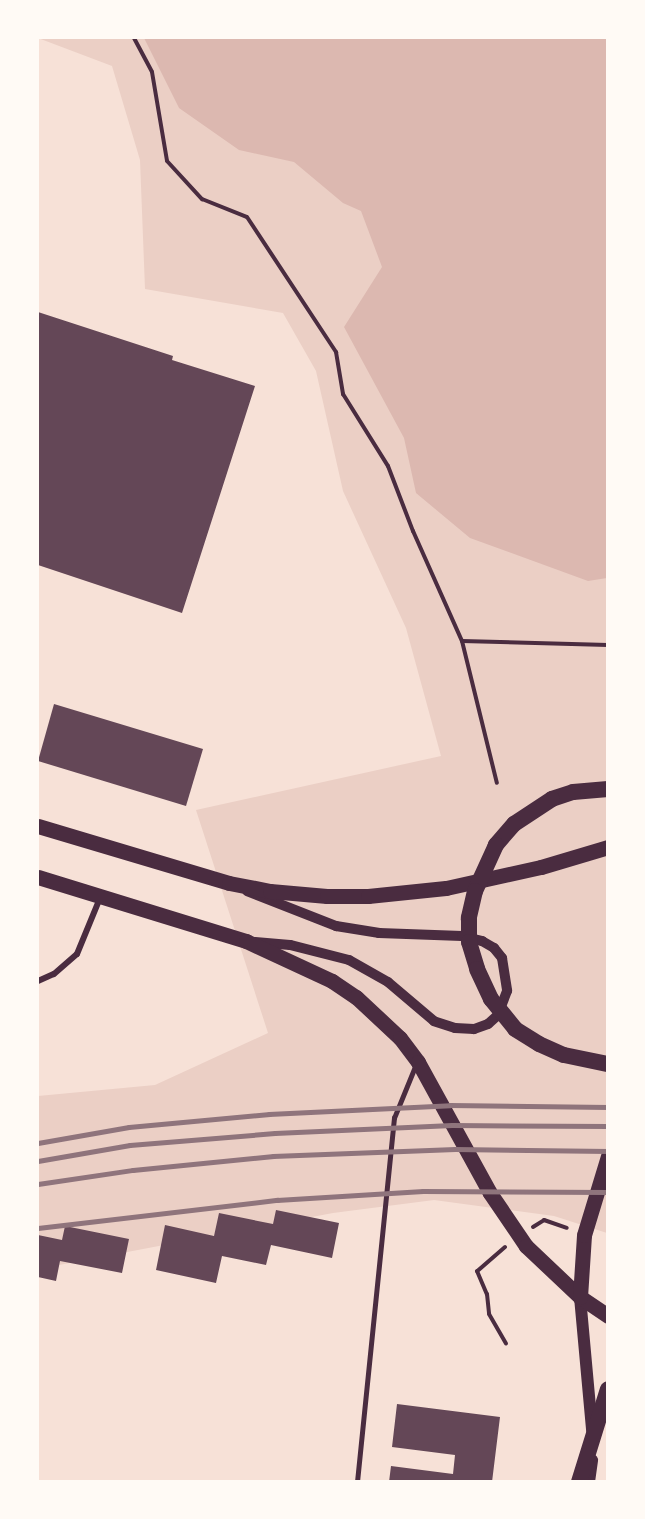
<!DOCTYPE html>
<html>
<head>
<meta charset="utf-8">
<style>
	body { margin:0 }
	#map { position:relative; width:645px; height:1519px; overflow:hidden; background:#f7e1d7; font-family:"Work Sans",sans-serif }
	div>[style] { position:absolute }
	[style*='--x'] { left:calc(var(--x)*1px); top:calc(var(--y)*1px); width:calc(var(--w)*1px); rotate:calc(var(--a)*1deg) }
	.green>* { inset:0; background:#ebcfc5 }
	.water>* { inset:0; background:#dcb8b0 }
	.building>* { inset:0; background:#644757 }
	.path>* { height:4px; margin:-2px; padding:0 2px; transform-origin:2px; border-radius:2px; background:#4a2c40 }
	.service>* { height:4.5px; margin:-2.25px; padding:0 2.25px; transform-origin:2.25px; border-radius:2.25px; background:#4a2c40 }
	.minor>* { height:6px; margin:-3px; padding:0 3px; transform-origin:3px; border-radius:3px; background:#4a2c40 }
	.tertiary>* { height:10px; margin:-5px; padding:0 5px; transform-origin:5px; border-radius:5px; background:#4a2c40 }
	.secondary>* { height:12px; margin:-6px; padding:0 6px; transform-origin:6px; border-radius:6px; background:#4a2c40 }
	.primary>* { height:15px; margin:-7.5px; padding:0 7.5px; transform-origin:7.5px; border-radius:7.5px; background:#4a2c40 }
	.trunk>* { height:16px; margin:-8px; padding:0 8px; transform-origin:8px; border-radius:8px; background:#4a2c40 }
	.rail>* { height:4.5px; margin:-2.25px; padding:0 2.25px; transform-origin:2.25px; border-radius:2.25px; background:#8f747c }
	span { translate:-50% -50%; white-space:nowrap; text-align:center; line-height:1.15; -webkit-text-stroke:5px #fffaf5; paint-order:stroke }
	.frame { position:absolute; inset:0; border:39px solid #fffaf5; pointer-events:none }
</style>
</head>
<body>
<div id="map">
	<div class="green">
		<div style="clip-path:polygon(38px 38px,607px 38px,607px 1233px,554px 1216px,434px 1200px,333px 1213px,38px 1269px,38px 1096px,155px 1085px,268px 1033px,196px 810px,441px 756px,406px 628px,343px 491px,316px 371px,283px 313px,145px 289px,140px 160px,112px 66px)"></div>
	</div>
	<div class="water">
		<div style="clip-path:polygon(144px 38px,607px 38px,607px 578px,588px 581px,470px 538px,416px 493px,404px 438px,344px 327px,382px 267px,361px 211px,343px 203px,294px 162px,239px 150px,179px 108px)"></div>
	</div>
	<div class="building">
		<div style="clip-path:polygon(38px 312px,173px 356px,172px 360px,255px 386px,182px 613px,38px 565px)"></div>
		<div style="clip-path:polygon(54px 704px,203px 749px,186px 806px,38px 761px)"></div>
		<div style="clip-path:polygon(276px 1210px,339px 1223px,332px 1258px,271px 1245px,266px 1265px,222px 1256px,216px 1283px,156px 1270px,165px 1225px,214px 1236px,219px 1213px,273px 1224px)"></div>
		<div style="clip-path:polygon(65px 1226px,129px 1239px,122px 1273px,60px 1261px,56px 1281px,38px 1277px,38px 1235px,62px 1240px)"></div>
		<div style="clip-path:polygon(397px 1404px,500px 1417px,492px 1482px,389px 1482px,391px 1466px,453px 1474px,455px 1455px,392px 1447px)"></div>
	</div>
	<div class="path">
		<div style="--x:134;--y:38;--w:38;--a:62"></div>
		<div style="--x:152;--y:72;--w:90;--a:80.4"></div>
		<div style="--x:167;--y:161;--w:52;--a:47.4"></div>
		<div style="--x:202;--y:199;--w:48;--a:21.8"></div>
		<div style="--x:247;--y:217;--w:162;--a:56.6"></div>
		<div style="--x:336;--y:352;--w:43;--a:80.5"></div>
		<div style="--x:343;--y:394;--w:85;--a:58"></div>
		<div style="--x:388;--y:466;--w:70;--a:69"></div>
		<div style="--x:413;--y:531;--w:120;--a:66"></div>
		<div style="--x:462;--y:641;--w:146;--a:1.6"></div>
		<div style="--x:462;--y:641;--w:146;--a:76.2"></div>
		<div style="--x:533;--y:1227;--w:13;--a:-32"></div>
		<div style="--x:544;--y:1220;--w:24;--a:19"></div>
		<div style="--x:505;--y:1247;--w:37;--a:139"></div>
		<div style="--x:477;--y:1271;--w:25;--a:67"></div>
		<div style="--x:487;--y:1294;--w:20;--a:84"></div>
		<div style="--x:489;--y:1314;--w:34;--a:60"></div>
	</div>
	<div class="service">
		<div style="--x:357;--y:1482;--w:366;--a:-84.2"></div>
		<div style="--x:394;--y:1118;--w:58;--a:-67.8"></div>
	</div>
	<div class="minor">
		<div style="--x:38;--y:981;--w:17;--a:-24"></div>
		<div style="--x:54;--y:974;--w:30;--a:-41"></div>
		<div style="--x:77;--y:954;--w:61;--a:-67.7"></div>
	</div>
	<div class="tertiary">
		<div style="--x:247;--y:891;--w:96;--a:21.5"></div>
		<div style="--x:336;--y:926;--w:44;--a:9.2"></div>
		<div style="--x:379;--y:933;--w:83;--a:2.1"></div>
		<div style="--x:462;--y:936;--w:21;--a:14"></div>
		<div style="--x:482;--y:941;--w:14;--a:30"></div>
		<div style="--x:494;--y:948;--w:13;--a:51"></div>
		<div style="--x:502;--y:958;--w:33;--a:81"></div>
		<div style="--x:507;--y:991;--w:26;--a:111"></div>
		<div style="--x:498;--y:1015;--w:13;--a:138"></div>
		<div style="--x:488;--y:1024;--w:15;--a:160"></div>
		<div style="--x:474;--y:1029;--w:19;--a:-177"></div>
		<div style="--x:455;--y:1028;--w:22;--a:-162"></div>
		<div style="--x:434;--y:1021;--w:60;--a:-139.7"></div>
		<div style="--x:388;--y:982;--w:45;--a:-150.6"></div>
		<div style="--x:349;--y:960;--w:61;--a:-165.7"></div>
		<div style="--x:290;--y:945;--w:35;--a:-175"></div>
	</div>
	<div class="secondary">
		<div style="--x:580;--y:1297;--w:134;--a:84.8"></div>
		<div style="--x:589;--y:1482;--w:22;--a:-82"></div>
	</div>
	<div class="primary">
		<div style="--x:38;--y:826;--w:199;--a:16.6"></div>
		<div style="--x:229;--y:883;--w:42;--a:11"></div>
		<div style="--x:270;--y:891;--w:57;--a:5"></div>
		<div style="--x:327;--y:896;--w:41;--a:0"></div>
		<div style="--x:368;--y:896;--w:78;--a:-5.9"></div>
		<div style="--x:446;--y:888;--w:97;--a:-12.5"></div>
		<div style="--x:541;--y:867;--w:70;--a:-16.6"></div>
		<div style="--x:38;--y:877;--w:218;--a:17.1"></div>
		<div style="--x:246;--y:941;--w:95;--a:24.9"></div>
		<div style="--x:332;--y:981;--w:29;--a:34"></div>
		<div style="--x:356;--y:997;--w:60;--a:43"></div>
		<div style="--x:400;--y:1038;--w:30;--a:53"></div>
		<div style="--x:418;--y:1062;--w:149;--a:61.2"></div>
		<div style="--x:490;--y:1193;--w:64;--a:55.8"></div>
		<div style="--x:526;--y:1246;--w:74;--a:43.4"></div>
		<div style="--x:580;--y:1297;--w:34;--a:34"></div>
		<div style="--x:580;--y:1297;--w:62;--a:-86.3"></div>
		<div style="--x:584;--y:1235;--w:83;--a:-73.1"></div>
	</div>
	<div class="trunk">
		<div style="--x:608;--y:789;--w:35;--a:175"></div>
		<div style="--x:573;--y:792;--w:22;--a:162"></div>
		<div style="--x:552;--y:799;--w:45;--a:146.7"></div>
		<div style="--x:514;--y:824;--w:28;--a:131"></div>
		<div style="--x:496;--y:845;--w:51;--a:114.5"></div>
		<div style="--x:475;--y:891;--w:28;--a:103"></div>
		<div style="--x:469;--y:918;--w:24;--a:90"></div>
		<div style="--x:469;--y:942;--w:28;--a:73"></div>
		<div style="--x:477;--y:969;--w:33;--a:65"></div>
		<div style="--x:491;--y:999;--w:38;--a:51"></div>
		<div style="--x:515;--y:1029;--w:28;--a:32"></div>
		<div style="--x:539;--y:1044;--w:27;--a:24"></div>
		<div style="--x:564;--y:1055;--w:45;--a:11.6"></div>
		<div style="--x:579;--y:1482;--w:97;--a:-72.7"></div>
	</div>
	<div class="rail">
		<div style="--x:38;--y:1143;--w:92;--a:-10"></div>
		<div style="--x:129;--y:1127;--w:141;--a:-5.3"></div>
		<div style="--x:269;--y:1114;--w:181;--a:-2.8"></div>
		<div style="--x:450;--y:1105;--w:158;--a:0.7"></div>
		<div style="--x:38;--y:1161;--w:93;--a:-9.9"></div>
		<div style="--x:130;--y:1145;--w:145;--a:-4.7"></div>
		<div style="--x:275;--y:1133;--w:177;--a:-2.6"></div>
		<div style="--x:452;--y:1125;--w:156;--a:0.4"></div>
		<div style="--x:38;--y:1184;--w:96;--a:-8.4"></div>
		<div style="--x:133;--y:1170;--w:141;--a:-5.7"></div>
		<div style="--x:273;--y:1156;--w:182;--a:-2.2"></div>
		<div style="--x:455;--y:1149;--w:153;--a:0.7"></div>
		<div style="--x:38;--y:1228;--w:241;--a:-6.7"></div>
		<div style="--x:277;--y:1200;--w:146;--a:-3.5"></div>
		<div style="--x:423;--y:1191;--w:185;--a:0.3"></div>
	</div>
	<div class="frame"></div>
</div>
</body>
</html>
